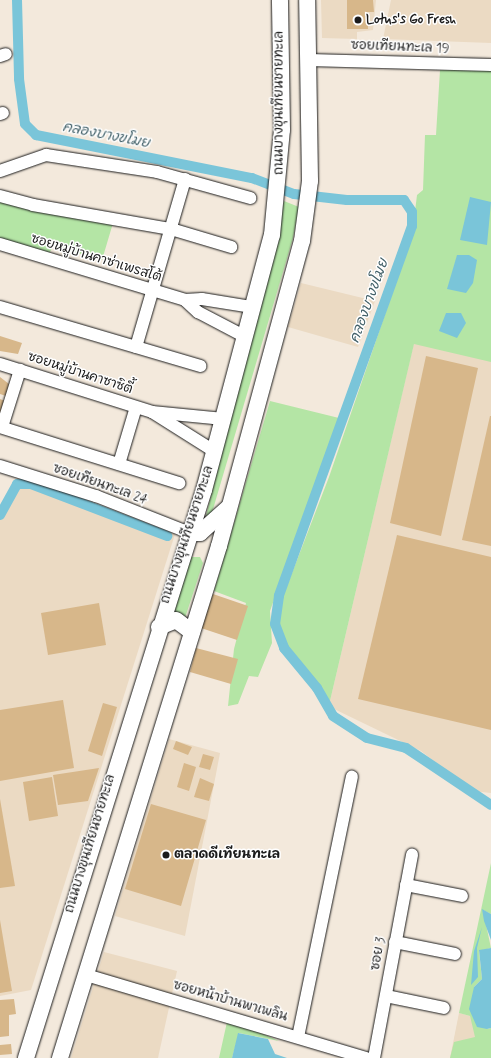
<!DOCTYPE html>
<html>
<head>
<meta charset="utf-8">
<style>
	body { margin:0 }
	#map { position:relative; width:491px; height:1058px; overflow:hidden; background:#f3e9dc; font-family:Mynerve,"Playpen Sans Thai",sans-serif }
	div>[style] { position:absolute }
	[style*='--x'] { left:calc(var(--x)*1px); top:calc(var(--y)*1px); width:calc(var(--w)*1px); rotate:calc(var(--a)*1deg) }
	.built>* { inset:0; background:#ebdac3 }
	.green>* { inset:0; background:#b4e5a5 }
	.water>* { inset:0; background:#7ac5d9 }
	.canal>* { height:10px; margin:-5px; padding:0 5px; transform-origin:5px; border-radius:5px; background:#7ac5d9 }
	.building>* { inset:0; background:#d7b78a }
	.roads { filter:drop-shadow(0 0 1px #1c1c1c) drop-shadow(0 0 1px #1c1c1c) }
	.street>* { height:12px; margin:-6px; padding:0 6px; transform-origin:6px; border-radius:6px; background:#fff }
	.secondary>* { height:16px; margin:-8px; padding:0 8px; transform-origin:8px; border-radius:8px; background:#fff }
	.dots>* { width:11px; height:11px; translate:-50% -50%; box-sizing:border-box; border:2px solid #fff; border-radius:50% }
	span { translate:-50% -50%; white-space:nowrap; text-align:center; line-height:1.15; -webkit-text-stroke:3px #fff; paint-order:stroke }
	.poi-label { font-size:13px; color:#1c1c1c; font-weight:700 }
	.left { translate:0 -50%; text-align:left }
	.street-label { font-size:13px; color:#1c1c1c }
	.water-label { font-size:14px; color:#426068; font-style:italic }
</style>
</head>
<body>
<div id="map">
	<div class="built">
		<div style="clip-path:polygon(321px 0,376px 0,373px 30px,357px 32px,357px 39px,322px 38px)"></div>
		<div style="clip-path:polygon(391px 0,491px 0,491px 43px,383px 39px)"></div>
		<div style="clip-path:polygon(474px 87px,491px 87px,491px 793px,473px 791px,421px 751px,330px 707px,330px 701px)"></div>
		<div style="clip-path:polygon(301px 283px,375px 301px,358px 347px,288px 327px)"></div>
		<div style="clip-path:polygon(17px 478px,175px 534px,31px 990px,0 996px,0 506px)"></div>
		<div style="clip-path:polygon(169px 739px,220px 753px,185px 936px,115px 916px)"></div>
		<div style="clip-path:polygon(104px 952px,177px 971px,158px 1058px,71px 1058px)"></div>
		<div style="clip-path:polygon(459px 1013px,470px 1016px,491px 1058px,450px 1058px)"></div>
	</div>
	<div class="green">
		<div style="clip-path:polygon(440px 70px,491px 70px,491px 362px,414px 344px,330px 701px,288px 646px,278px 625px,282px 599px,329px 477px,412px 236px,417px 195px,423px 190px,425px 135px,436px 135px)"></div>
		<div style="clip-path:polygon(0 200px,113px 223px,102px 260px,53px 246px,49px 254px,0 239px)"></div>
		<div style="clip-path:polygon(284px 201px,299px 207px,293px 238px,211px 516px,206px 516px)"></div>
		<div style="clip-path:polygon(270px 401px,339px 418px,270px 611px,272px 643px,258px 677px,249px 676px,238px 704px,228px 706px,234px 649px,246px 603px,214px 591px)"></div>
		<div style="clip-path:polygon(188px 557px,200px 557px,203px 563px,185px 618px,171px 614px)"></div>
		<div style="clip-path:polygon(491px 863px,491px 914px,483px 910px,491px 948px,479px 951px,482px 979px,474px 987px,487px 1029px,491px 1028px,491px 1058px,450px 1058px,454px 1042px,475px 1037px,470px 1016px,459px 1013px)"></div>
		<div style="clip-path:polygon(227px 1022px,243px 1025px,279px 1041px,239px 1033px,232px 1058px,219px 1058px)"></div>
	</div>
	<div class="water">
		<div style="clip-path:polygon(470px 197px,491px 202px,487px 245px,460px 240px)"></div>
		<div style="clip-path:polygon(457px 255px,469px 255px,477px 260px,473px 283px,466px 293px,447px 289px)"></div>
		<div style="clip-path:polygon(446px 313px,461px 313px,466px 323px,457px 338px,439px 331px)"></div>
		<div style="clip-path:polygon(482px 909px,491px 914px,491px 940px,484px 921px)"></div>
		<div style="clip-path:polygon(482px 927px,477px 948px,478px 977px,471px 985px,474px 951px)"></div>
		<div style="clip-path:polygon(491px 948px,491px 1028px,487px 1029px,477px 1027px,469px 1009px,474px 987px,482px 979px,479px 950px)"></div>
		<div style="clip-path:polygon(238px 1033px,268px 1039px,275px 1054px,287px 1058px,232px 1058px)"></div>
	</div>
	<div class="canal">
		<div style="--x:17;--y:0;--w:79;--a:88.5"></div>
		<div style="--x:19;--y:79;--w:45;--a:82.4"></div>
		<div style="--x:25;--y:124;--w:16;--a:45"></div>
		<div style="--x:36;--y:135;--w:220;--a:11.3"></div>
		<div style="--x:252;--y:178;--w:45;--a:20.9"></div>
		<div style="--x:294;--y:194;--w:53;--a:6.5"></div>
		<div style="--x:347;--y:200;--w:57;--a:0"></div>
		<div style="--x:404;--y:200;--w:14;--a:56"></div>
		<div style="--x:412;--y:212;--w:14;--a:90"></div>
		<div style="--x:412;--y:226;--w:393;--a:109.8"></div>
		<div style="--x:279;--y:596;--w:28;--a:98"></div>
		<div style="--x:275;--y:624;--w:26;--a:69"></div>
		<div style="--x:284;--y:648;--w:52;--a:50.5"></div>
		<div style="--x:317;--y:688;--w:32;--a:60"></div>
		<div style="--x:333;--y:716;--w:40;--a:32.9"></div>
		<div style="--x:367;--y:738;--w:40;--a:14.4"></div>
		<div style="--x:406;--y:748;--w:102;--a:33.8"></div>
		<div style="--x:0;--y:515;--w:35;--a:-61"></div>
		<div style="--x:17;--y:484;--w:14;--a:0"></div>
		<div style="--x:31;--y:484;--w:146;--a:20.9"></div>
	</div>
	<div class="building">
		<div style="clip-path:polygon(347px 0,373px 0,374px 12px,368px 12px,368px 29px,347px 29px)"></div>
		<div style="clip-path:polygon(0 336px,22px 343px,18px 354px,0 351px)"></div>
		<div style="clip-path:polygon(426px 356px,478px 368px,441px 536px,390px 523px)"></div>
		<div style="clip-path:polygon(0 377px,9px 384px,6px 396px,0 394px)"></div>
		<div style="clip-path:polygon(0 399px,5px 401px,0 415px)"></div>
		<div style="clip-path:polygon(490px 416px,491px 416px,491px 546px,462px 540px)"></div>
		<div style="clip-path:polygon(397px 535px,491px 557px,491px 730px,358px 699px)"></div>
		<div style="clip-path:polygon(213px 594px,248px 606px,237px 640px,201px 628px)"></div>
		<div style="clip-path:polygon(99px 603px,106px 645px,48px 655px,41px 613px)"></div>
		<div style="clip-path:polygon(196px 648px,238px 659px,231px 684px,190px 672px)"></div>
		<div style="clip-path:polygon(63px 700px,74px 768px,0 781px,0 710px)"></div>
		<div style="clip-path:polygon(103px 703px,117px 707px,102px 756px,88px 751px)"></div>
		<div style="clip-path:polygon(176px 741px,192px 747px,188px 755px,173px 749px)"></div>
		<div style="clip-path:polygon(203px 754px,214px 757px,210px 770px,199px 767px)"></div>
		<div style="clip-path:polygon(184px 763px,196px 767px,189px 791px,177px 787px)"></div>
		<div style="clip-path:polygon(99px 768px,88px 801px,58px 805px,53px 775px)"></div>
		<div style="clip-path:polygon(52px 777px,58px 816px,29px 821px,23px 782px)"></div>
		<div style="clip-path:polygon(200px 778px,214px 784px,209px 801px,194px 797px)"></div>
		<div style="clip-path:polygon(0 799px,15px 886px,0 888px)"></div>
		<div style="clip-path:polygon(151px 804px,206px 820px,181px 906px,125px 889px)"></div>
		<div style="clip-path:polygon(0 920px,12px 991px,0 993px)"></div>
		<div style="clip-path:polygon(14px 999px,16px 1014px,9px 1015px,9px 1036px,0 1037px,0 1000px)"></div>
		<div style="clip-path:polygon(11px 1044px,12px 1054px,0 1055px,0 1045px)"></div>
	</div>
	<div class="roads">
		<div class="street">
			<div style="--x:0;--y:56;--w:6;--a:-18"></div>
			<div style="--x:309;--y:60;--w:182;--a:1.6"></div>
			<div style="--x:0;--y:114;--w:3;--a:-18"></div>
			<div style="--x:0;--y:171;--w:49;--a:-19.2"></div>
			<div style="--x:46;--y:155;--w:112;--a:8.7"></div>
			<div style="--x:157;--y:172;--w:97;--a:15.6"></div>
			<div style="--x:0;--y:196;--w:34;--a:15"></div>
			<div style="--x:33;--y:205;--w:140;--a:9.9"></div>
			<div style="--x:171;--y:229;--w:63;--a:16.7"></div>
			<div style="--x:0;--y:244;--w:193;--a:16.8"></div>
			<div style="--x:185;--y:300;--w:18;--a:43"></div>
			<div style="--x:198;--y:312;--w:52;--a:27.6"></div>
			<div style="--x:185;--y:300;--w:17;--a:-3"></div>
			<div style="--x:202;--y:299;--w:51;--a:9.1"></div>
			<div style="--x:0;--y:307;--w:209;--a:16.4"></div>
			<div style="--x:136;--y:347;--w:175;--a:-73.7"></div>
			<div style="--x:0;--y:364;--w:159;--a:17.5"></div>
			<div style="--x:152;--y:412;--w:72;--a:5.6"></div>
			<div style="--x:152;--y:412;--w:73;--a:32.2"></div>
			<div style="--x:0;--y:427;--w:188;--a:17.4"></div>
			<div style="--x:2;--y:427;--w:60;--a:-72.5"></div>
			<div style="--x:119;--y:464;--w:59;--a:-73.4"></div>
			<div style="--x:0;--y:466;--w:101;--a:17.4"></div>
			<div style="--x:96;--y:496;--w:101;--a:21.5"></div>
			<div style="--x:406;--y:885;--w:57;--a:11.1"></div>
			<div style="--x:395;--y:942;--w:61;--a:11.3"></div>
			<div style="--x:86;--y:975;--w:292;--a:16.5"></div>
			<div style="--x:386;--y:996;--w:59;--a:11.7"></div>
			<div style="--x:298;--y:1037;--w:266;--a:-78.3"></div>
			<div style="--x:374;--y:1058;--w:207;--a:-79.4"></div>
		</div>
		<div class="secondary">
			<div style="--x:190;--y:533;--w:10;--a:0"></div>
			<div style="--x:200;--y:533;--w:38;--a:-42"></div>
			<div style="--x:159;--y:627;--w:18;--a:-22"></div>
			<div style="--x:176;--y:620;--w:20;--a:37"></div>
			<div style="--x:26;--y:1058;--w:595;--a:-72.6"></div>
			<div style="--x:204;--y:490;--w:264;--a:-75.1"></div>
			<div style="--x:272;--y:235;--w:105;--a:-84.6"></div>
			<div style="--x:282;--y:130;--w:130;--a:-90.9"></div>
			<div style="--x:60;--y:1058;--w:536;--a:-72.75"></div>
			<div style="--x:219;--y:546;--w:316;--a:-74.8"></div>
			<div style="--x:302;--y:241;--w:61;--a:-82.4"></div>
			<div style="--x:310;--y:181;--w:181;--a:-90.9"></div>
		</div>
	</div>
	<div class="dots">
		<div style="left:358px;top:20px;background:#1c1c1c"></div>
		<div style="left:166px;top:855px;background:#1c1c1c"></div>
	</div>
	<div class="poi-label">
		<span class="left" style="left:366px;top:20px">Lotus's Go Fresh</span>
		<span class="left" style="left:174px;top:855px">ตลาดดีเทียนทะเล</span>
	</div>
	<div class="street-label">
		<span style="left:400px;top:48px;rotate:2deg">ซอยเทียนทะเล 19</span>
		<span style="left:280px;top:103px;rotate:-90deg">ถนนบางขุนเทียนชายทะเล</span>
		<span style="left:96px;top:259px;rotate:17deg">ซอยหมู่บ้านคาซ่าเพรสโต้</span>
		<span style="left:80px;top:374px;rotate:18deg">ซอยหมู่บ้านคาซาซิตี้</span>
		<span style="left:100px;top:485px;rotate:19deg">ซอยเทียนทะเล 24</span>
		<span style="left:188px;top:535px;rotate:-72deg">ถนนบางขุนเทียนชายทะเล</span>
		<span style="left:91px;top:844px;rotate:-73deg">ถนนบางขุนเทียนชายทะเล</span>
		<span style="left:379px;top:954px;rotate:-80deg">ซอย 3</span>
		<span style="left:230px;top:1002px;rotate:16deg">ซอยหน้าบ้านพาเพลิน</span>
	</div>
	<div class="water-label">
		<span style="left:106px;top:135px;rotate:11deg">คลองบางขโมย</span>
		<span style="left:369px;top:301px;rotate:-70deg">คลองบางขโมย</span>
	</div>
</div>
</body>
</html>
